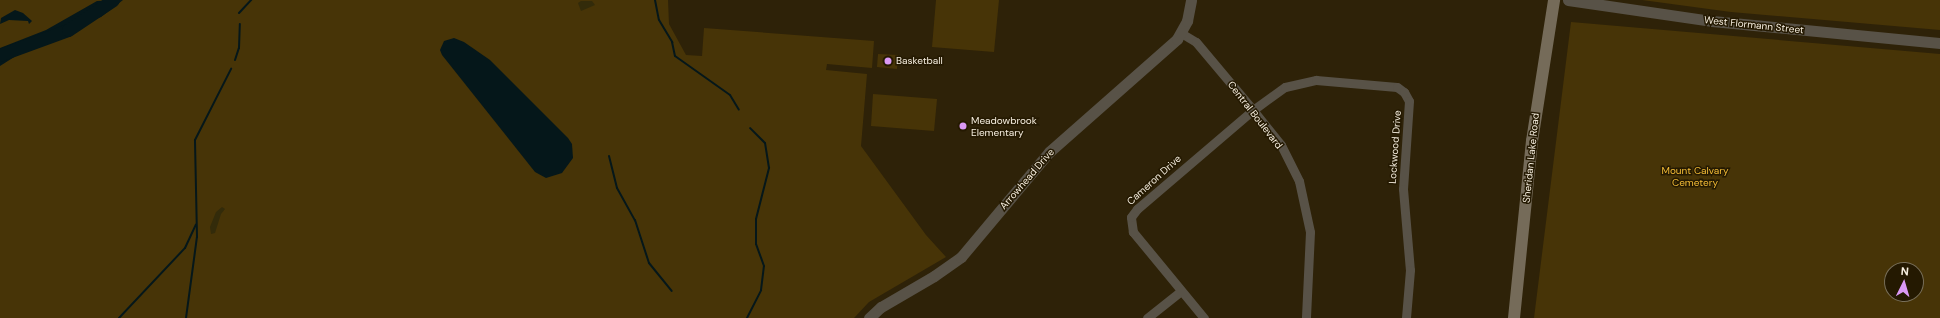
<!DOCTYPE html>
<html>
<head>
<meta charset="utf-8">
<style>
	body { margin:0 }
	#map { position:relative; width:1940px; height:318px; overflow:hidden; background:#2e2208; font-family:"DM Sans",sans-serif }
	div>[style] { position:absolute }
	[style*='--x'] { left:calc(var(--x)*1px); top:calc(var(--y)*1px); width:calc(var(--w)*1px); rotate:calc(var(--a)*1deg) }
	.green>* { inset:0; background:#473407 }
	.sand>* { inset:0; background:#332b0a }
	.water>* { inset:0; background:#05171a }
	.stream>* { height:2px; margin:-1px; padding:0 1px; transform-origin:1px; border-radius:1px; background:#05171a }
	.river>* { height:13px; margin:-6.5px; padding:0 6.5px; transform-origin:6.5px; border-radius:6.5px; background:#05171a }
	.minor>* { height:9px; margin:-4.5px; padding:0 4.5px; transform-origin:4.5px; border-radius:4.5px; background:#585247 }
	.tertiary>* { height:11px; margin:-5.5px; padding:0 5.5px; transform-origin:5.5px; border-radius:5.5px; background:#585247 }
	.secondary>* { height:12px; margin:-6px; padding:0 6px; transform-origin:6px; border-radius:6px; background:#756b59 }
	.dots>* { width:11px; height:11px; translate:-50% -50%; box-sizing:border-box; border:2px solid #241901; border-radius:50% }
	span { translate:-50% -50%; white-space:nowrap; text-align:center; line-height:1.15; -webkit-text-stroke:3px #241901; paint-order:stroke }
	.street-label { font-size:10px; color:#f7efe0 }
	.poi-label { font-size:10px; color:#f7efe0 }
	.left { translate:0 -50%; text-align:left }
	.park-label { font-size:10px; color:#f5bd36 }
	.north { position:absolute; left:1884px; top:262px; width:40px; height:40px; box-sizing:border-box; background:#241901; border:1px solid #786f5a; border-radius:50%; rotate:5deg; font-size:11px; font-weight:700; line-height:16px; text-align:center; color:#f7efe0 }
	.north::after { content:''; display:block; margin:auto; width:14px; height:18px; background:#db99f5; clip-path:polygon(50% 0,100% 100%,50% 72%,0 100%) }
</style>
</head>
<body>
<div id="map">
	<div class="green">
		<div style="clip-path:polygon(0 0,668px 0,669px 24px,686px 55px,702px 56px,704px 28px,874px 41px,872px 68px,827px 64px,826px 70px,867px 74px,861px 146px,926px 235px,946px 257px,869px 302px,854px 318px,0 318px)"></div>
		<div style="clip-path:polygon(936px 0,999px 0,994px 52px,932px 47px)"></div>
		<div style="clip-path:polygon(1642px 0,1940px 0,1940px 30px,1731px 12px)"></div>
		<div style="clip-path:polygon(evenodd,1571px 22px,1940px 54px,1940px 318px,1534px 318px,1571px 22px,1892px 270px,1916px 270px,1916px 294px,1892px 294px,1892px 270px)"></div>
		<div style="clip-path:polygon(878px 54px,898px 55px,897px 69px,877px 67px)"></div>
		<div style="clip-path:polygon(873px 94px,937px 99px,934px 131px,871px 126px)"></div>
	</div>
	<div class="sand">
		<div style="clip-path:polygon(581px 1px,592px 1px,595px 5px,581px 11px,578px 3px)"></div>
		<div style="clip-path:polygon(222px 207px,225px 209px,221px 214px,215px 233px,211px 234px,210px 227px,216px 212px)"></div>
	</div>
	<div class="water">
		<div style="clip-path:polygon(123px 0,101px 17px,49px 35px,0 66px,0 48px,46px 30px,97px 1px)"></div>
		<div style="clip-path:polygon(15px 10px,23px 13px,32px 21px,29px 24px,28px 21px,9px 20px,0 24px,1px 18px)"></div>
		<div style="clip-path:polygon(454px 38px,464px 42px,490px 60px,568px 138px,572px 144px,573px 158px,562px 173px,546px 178px,535px 172px,442px 55px,440px 50px,444px 41px)"></div>
	</div>
	<div class="stream">
		<div style="--x:655;--y:0;--w:20;--a:79"></div>
		<div style="--x:659;--y:20;--w:26;--a:59"></div>
		<div style="--x:672;--y:42;--w:14;--a:78"></div>
		<div style="--x:675;--y:56;--w:67;--a:35.3"></div>
		<div style="--x:730;--y:95;--w:17;--a:59"></div>
		<div style="--x:239;--y:13;--w:18;--a:-47"></div>
		<div style="--x:235;--y:60;--w:13;--a:-72"></div>
		<div style="--x:239;--y:48;--w:24;--a:-88"></div>
		<div style="--x:609;--y:156;--w:33;--a:76"></div>
		<div style="--x:617;--y:188;--w:37;--a:61"></div>
		<div style="--x:635;--y:220;--w:45;--a:72"></div>
		<div style="--x:649;--y:263;--w:36;--a:51"></div>
		<div style="--x:119;--y:318;--w:96;--a:-46.7"></div>
		<div style="--x:185;--y:248;--w:26;--a:-65"></div>
		<div style="--x:186;--y:318;--w:82;--a:-82.3"></div>
		<div style="--x:197;--y:237;--w:97;--a:-91.2"></div>
		<div style="--x:195;--y:140;--w:80;--a:-63.1"></div>
		<div style="--x:747;--y:318;--w:31;--a:-63"></div>
		<div style="--x:761;--y:290;--w:24;--a:-83"></div>
		<div style="--x:764;--y:266;--w:23;--a:-110"></div>
		<div style="--x:756;--y:244;--w:25;--a:-90"></div>
		<div style="--x:756;--y:219;--w:53;--a:-75.7"></div>
		<div style="--x:769;--y:168;--w:25;--a:-99"></div>
		<div style="--x:765;--y:143;--w:21;--a:-135"></div>
	</div>
	<div class="river">
		<div style="--x:0;--y:55;--w:72;--a:-20.2"></div>
		<div style="--x:68;--y:30;--w:54;--a:-33.7"></div>
	</div>
	<div class="minor">
		<div style="--x:1181;--y:33;--w:17;--a:31"></div>
		<div style="--x:1196;--y:42;--w:89;--a:50"></div>
		<div style="--x:1253;--y:110;--w:45;--a:51.3"></div>
		<div style="--x:1281;--y:145;--w:40;--a:63.4"></div>
		<div style="--x:1299;--y:181;--w:52;--a:77.8"></div>
		<div style="--x:1310;--y:232;--w:86;--a:92.7"></div>
		<div style="--x:1147;--y:318;--w:43;--a:-38.5"></div>
		<div style="--x:1204;--y:318;--w:112;--a:-129.5"></div>
		<div style="--x:1133;--y:232;--w:15;--a:-98"></div>
		<div style="--x:1131;--y:217;--w:10;--a:-53"></div>
		<div style="--x:1137;--y:209;--w:153;--a:-40.5"></div>
		<div style="--x:1253;--y:110;--w:39;--a:-36"></div>
		<div style="--x:1285;--y:87;--w:32;--a:-13"></div>
		<div style="--x:1316;--y:80;--w:81;--a:4.9"></div>
		<div style="--x:1397;--y:87;--w:9;--a:36"></div>
		<div style="--x:1404;--y:92;--w:10;--a:61"></div>
		<div style="--x:1409;--y:101;--w:88;--a:93.9"></div>
		<div style="--x:1403;--y:189;--w:81;--a:85.1"></div>
		<div style="--x:1410;--y:270;--w:48;--a:94.8"></div>
	</div>
	<div class="tertiary">
		<div style="--x:1568;--y:0;--w:146;--a:8.3"></div>
		<div style="--x:1712;--y:21;--w:229;--a:5.5"></div>
		<div style="--x:869;--y:318;--w:16;--a:-43"></div>
		<div style="--x:881;--y:307;--w:61;--a:-30.3"></div>
		<div style="--x:934;--y:276;--w:33;--a:-35"></div>
		<div style="--x:961;--y:257;--w:137;--a:-50"></div>
		<div style="--x:1049;--y:152;--w:171;--a:-41.4"></div>
		<div style="--x:1177;--y:39;--w:21;--a:-61"></div>
		<div style="--x:1187;--y:21;--w:21;--a:-79"></div>
	</div>
	<div class="secondary">
		<div style="--x:1514;--y:318;--w:178;--a:-84.2"></div>
		<div style="--x:1532;--y:141;--w:143;--a:-81.1"></div>
	</div>
	<div class="dots">
		<div style="left:888px;top:61px;background:#db99f5"></div>
		<div style="left:963px;top:126px;background:#db99f5"></div>
	</div>
	<div class="street-label">
		<span style="left:1754px;top:25px;rotate:6deg">West Flormann Street</span>
		<span style="left:1255px;top:115px;rotate:52deg">Central Boulevard</span>
		<span style="left:1395px;top:147px;rotate:-86deg">Lockwood Drive</span>
		<span style="left:1531px;top:158px;rotate:-84deg">Sheridan Lake Road</span>
		<span style="left:1027px;top:179px;rotate:-49deg">Arrowhead Drive</span>
		<span style="left:1154px;top:180px;rotate:-42deg">Cameron Drive</span>
	</div>
	<div class="poi-label">
		<span class="left" style="left:896px;top:61px">Basketball</span>
		<span class="left" style="left:971px;top:126px">Meadowbrook<br>Elementary</span>
	</div>
	<div class="park-label">
		<span style="left:1695px;top:176px">Mount Calvary<br>Cemetery</span>
	</div>
	<div class="north">N</div>
</div>
</body>
</html>
